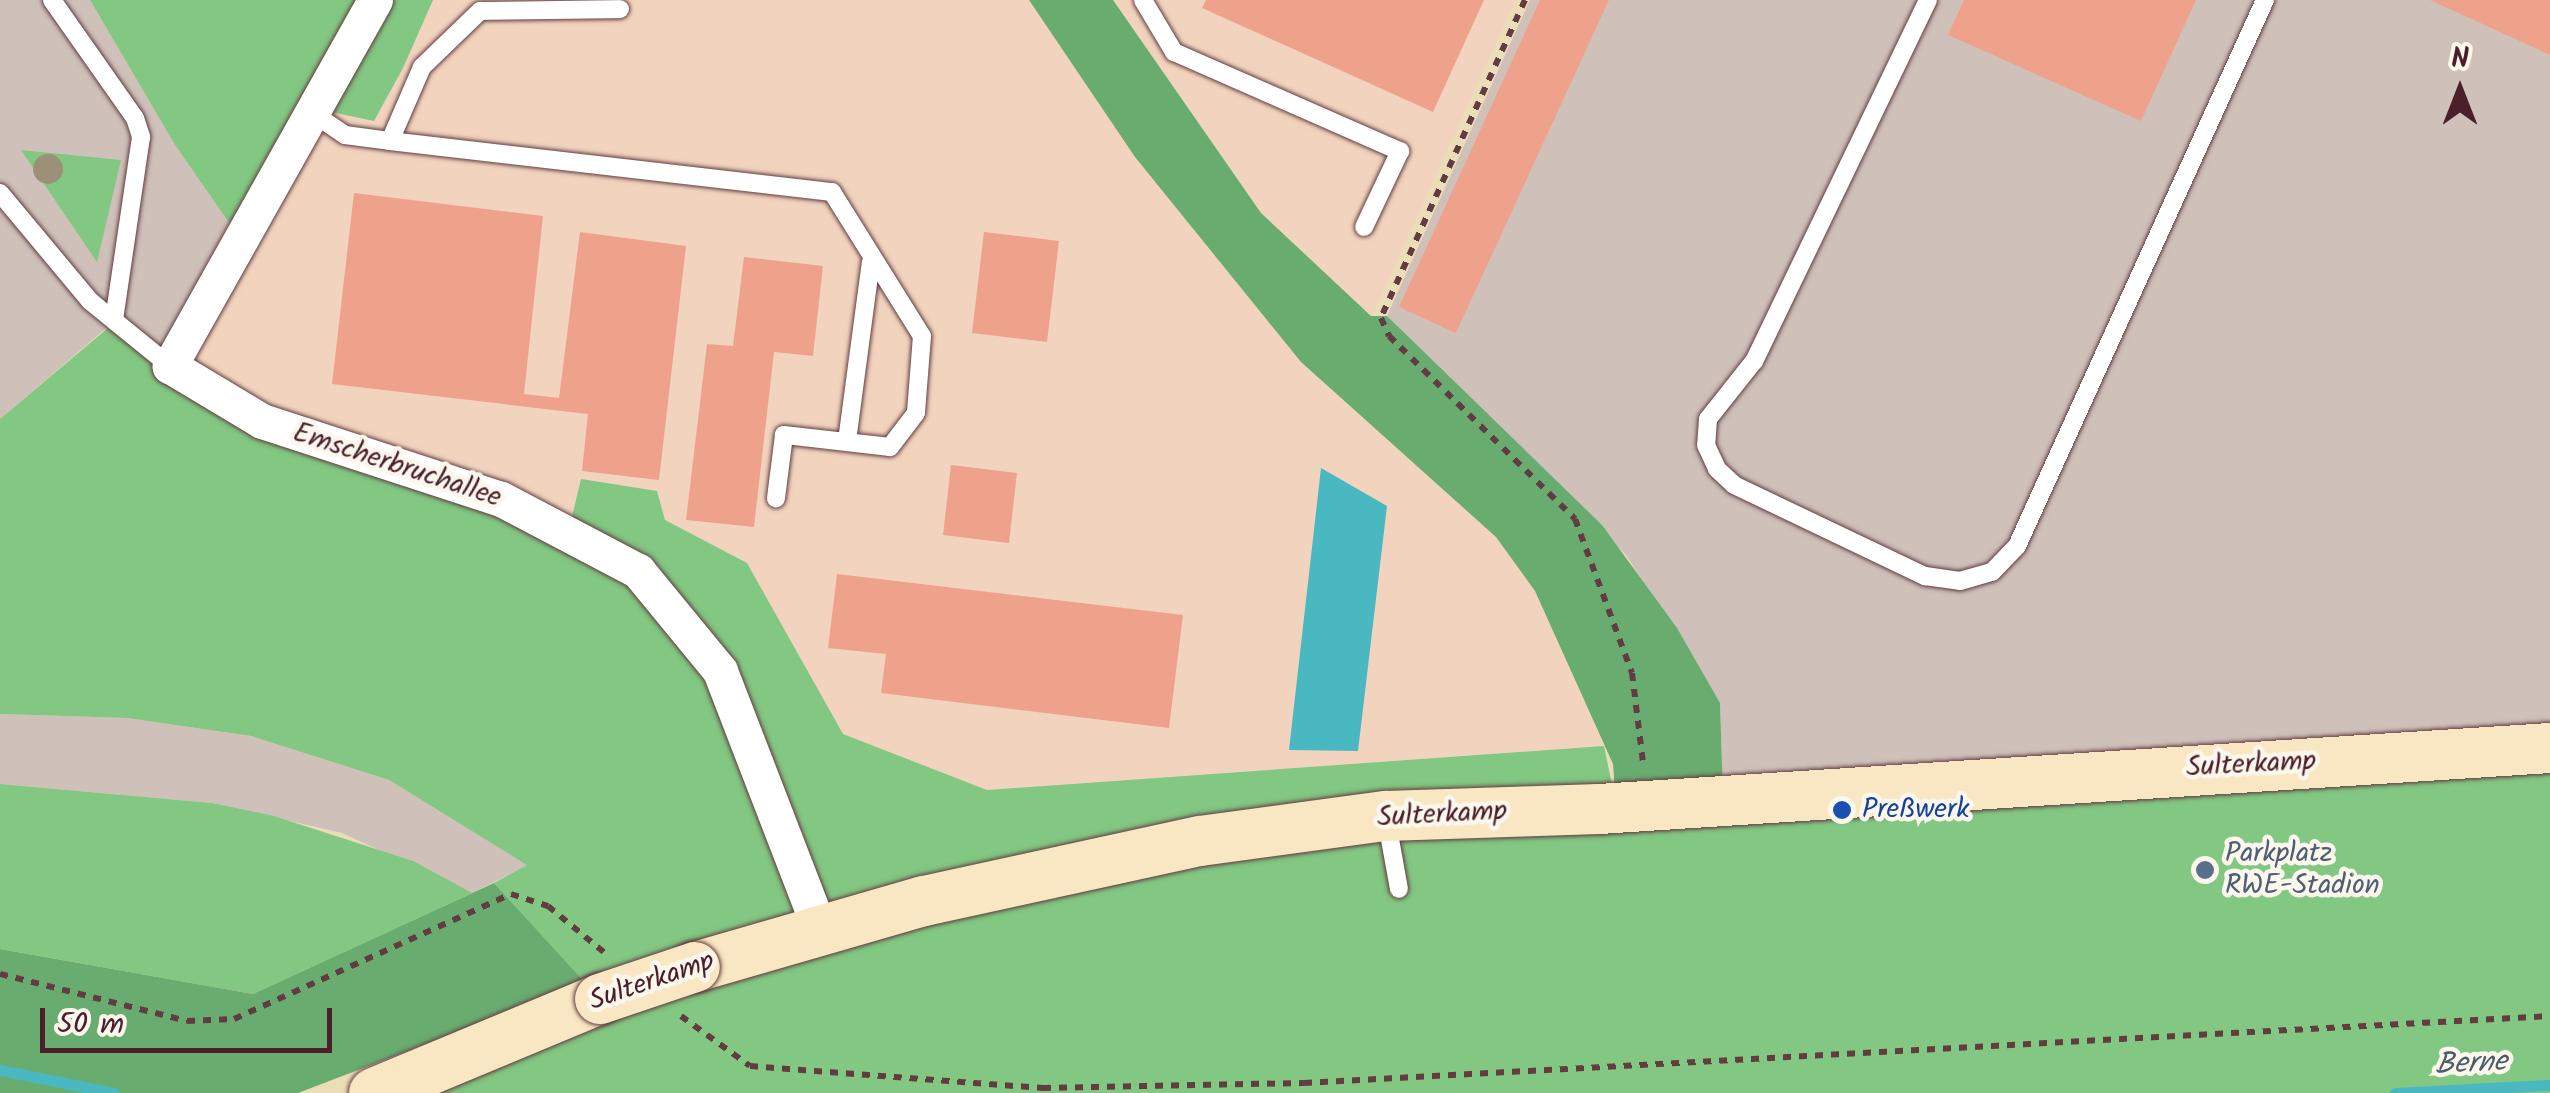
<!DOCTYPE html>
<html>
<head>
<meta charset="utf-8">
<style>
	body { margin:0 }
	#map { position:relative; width:2550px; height:1093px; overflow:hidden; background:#ecddb9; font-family:Kalam,sans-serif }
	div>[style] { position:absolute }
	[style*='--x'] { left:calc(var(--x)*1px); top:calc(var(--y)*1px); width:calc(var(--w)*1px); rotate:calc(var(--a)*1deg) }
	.built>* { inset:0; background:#f2d4be }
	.industrial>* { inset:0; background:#cfc0ba }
	.green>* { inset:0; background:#82c782 }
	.forest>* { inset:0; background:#69ac70 }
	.water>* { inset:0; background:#49b8c1 }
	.stream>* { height:11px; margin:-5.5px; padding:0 5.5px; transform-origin:5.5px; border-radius:5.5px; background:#49b8c1 }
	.building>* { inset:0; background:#eea28b }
	.path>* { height:6px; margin-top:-3px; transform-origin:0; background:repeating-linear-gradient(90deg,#623c40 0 8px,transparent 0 16px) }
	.roads { filter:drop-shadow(0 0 2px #623c40) drop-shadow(0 0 2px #623c40) }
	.lane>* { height:18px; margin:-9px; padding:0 9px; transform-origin:9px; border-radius:9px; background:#fff }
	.street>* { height:35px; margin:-17.5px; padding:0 17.5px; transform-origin:17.5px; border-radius:17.5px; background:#fff }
	.secondary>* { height:50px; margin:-25px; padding:0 25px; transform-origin:25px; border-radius:25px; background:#f9e7c3 }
	.bridges { filter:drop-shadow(0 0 2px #623c40) drop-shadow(0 0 2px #623c40) }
	.secondary-bridge>* { height:50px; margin:-25px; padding:0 25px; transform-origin:25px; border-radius:25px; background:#f9e7c3 }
	.trees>* { width:30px; height:30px; margin:-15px; border-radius:50%; background:#9c9079 }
	.dots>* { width:28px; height:28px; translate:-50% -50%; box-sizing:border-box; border:5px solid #fbf7ec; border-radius:50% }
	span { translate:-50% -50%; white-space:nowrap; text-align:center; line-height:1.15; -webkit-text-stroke:9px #fbf7ec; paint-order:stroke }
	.street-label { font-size:28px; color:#4a1f2b }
	.transit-label { font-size:28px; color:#164399 }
	.left { translate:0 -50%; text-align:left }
	.service-label { font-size:28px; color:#4e5e75 }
	.water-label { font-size:30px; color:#4a5c67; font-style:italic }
	.north { position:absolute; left:2410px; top:40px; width:100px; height:100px; -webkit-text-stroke:8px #fbf7ec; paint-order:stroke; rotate:0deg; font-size:28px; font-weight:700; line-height:40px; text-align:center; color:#4a1f2b }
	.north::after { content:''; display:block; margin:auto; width:35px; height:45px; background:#4a1f2b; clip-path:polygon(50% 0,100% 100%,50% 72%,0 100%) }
	.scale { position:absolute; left:40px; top:1008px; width:292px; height:45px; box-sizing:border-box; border:5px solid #4a1f2b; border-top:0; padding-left:12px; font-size:30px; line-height:35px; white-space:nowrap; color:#4a1f2b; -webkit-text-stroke:8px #fbf7ec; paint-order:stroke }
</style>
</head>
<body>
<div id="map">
	<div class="built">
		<div style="clip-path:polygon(433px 0,1029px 0,1135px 157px,1301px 362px,1495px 536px,1535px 591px,1604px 746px,988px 790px,843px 734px,747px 563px,664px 520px,570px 525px,364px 449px,179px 365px,326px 111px,374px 120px)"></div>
		<div style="clip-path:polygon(1113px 0,1516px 0,1372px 316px,1261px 213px)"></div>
	</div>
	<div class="industrial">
		<div style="clip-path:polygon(0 0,90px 0,175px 145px,241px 240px,164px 351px,117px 319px,0 419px)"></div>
		<div style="clip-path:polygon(1530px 0,2550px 0,2550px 744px,1723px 796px,1720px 703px,1626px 555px,1387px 316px)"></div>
		<div style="clip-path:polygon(0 714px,127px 718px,251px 736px,389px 780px,528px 865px,472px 893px,342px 833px,212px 803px,0 784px)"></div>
	</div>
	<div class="green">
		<div style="clip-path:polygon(90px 0,359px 0,241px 240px,175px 145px)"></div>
		<div style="clip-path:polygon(386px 0,433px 0,403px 68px,374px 121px,326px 111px)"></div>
		<div style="clip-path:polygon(21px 150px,121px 160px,97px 262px)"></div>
		<div style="clip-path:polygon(108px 328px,167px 374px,502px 513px,633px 581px,714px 678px,809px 922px,593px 991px,494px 883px,527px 865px,389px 780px,251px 736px,127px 718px,0 714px,0 419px)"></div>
		<div style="clip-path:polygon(581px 479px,657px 491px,665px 520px,747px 563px,843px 734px,987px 790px,1604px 746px,1616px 804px,823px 921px,726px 671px,570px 525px)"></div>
		<div style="clip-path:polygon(2550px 750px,2550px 1093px,383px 1093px,461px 1057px,1200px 845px)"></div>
		<div style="clip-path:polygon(0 784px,212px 803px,274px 816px,413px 861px,472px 893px,253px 994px,0 949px)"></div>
	</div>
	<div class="forest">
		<div style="clip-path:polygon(1029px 0,1113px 0,1261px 213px,1371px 316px,1387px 316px,1602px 525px,1677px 628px,1720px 703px,1723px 796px,1616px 804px,1613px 764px,1535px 591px,1496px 537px,1301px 362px,1135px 157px)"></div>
		<div style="clip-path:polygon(494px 883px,593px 991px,499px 1016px,298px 1093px,0 1093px,0 949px,253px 994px)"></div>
	</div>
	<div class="water">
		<div style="clip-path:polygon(1321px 468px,1387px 506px,1358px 751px,1289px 750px)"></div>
	</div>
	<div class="stream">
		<div style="--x:0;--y:1070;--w:116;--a:11.4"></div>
		<div style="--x:2395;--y:1093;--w:155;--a:-3"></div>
	</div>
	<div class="building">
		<div style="clip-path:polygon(1206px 0,1484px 0,1433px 112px,1202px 8px)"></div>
		<div style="clip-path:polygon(1540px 0,1609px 0,1456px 333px,1399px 307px)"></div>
		<div style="clip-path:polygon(1964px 0,2196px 0,2141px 121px,1948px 35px)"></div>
		<div style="clip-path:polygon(2430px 0,2550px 0,2550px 55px)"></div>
		<div style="clip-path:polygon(354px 193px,543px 216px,524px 394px,559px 398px,580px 232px,686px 246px,659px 480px,582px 471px,588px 414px,332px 384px)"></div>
		<div style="clip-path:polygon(984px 232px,1059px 241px,1047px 342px,972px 333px)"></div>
		<div style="clip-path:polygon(744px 257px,823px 266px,813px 356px,774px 352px,754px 527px,686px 520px,707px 344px,733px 346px)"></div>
		<div style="clip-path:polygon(951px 465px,1017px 473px,1009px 543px,943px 535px)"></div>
		<div style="clip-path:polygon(837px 574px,1183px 615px,1169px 728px,881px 693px,886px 654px,828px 648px)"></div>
	</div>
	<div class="path">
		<div style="--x:1525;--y:0;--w:349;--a:114.4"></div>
		<div style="--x:1381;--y:318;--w:20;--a:66"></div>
		<div style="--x:1389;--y:336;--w:261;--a:44.5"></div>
		<div style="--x:1575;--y:519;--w:164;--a:69.7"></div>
		<div style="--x:1632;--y:673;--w:90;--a:83"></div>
		<div style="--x:0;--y:974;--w:193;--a:14.1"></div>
		<div style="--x:187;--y:1021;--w:47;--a:-2.4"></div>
		<div style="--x:234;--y:1019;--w:304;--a:-24.3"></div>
		<div style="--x:511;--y:894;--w:39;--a:18"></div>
		<div style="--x:548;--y:906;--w:75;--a:39.6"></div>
		<div style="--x:681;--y:1016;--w:85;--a:35.9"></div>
		<div style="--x:750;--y:1066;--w:294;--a:4.3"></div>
		<div style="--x:1043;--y:1088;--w:261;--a:-1.1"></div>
		<div style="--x:1304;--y:1083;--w:1248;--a:-3.08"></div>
	</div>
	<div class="roads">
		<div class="lane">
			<div style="--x:52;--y:0;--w:144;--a:54.9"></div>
			<div style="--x:135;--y:118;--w:20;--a:72"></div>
			<div style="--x:141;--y:137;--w:185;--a:98.4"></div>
			<div style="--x:1143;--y:0;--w:61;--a:59.2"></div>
			<div style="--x:1174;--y:52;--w:247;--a:23.7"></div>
			<div style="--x:1400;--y:151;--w:84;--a:115.3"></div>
			<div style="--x:1928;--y:0;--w:401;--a:115.7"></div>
			<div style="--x:1754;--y:361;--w:74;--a:128.4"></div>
			<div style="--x:1708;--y:419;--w:26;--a:94"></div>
			<div style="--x:1706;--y:445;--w:26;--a:65"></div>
			<div style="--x:1717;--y:469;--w:23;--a:43"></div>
			<div style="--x:1734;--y:485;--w:212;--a:25.5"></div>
			<div style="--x:1925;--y:576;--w:35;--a:8"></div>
			<div style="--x:1960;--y:581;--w:33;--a:-16"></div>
			<div style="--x:1992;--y:572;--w:36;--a:-46"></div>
			<div style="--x:2017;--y:546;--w:600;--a:-65.57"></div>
			<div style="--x:314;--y:114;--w:37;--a:34"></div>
			<div style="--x:345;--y:135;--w:45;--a:7.6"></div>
			<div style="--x:390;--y:141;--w:81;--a:-66.6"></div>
			<div style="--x:422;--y:67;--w:81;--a:-44"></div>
			<div style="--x:480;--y:11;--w:140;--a:-0.8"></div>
			<div style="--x:390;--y:141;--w:445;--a:6.6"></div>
			<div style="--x:832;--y:192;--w:170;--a:58"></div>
			<div style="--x:922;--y:336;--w:77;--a:94.5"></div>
			<div style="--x:916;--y:413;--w:43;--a:127.4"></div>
			<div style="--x:890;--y:447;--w:107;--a:-173.5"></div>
			<div style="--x:784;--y:435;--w:64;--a:97.2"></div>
			<div style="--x:0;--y:193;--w:141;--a:50.2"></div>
			<div style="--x:90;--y:301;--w:103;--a:39.1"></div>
			<div style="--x:847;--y:441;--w:181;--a:-82.4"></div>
			<div style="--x:1386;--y:817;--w:73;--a:79.8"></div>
		</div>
		<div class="street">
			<div style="--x:375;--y:0;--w:420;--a:119.3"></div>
			<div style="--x:170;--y:366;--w:107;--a:30.9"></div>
			<div style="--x:262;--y:421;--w:251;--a:18.1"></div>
			<div style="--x:501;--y:499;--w:155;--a:27.7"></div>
			<div style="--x:638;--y:571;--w:129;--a:50.6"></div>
			<div style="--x:720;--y:671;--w:275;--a:68.9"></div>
		</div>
		<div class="secondary">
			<div style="--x:695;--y:967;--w:238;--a:-16.1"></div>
			<div style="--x:924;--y:901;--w:282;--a:-12.3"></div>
			<div style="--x:1200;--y:841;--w:188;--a:-7.7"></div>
			<div style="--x:1386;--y:816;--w:213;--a:-1.9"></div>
			<div style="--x:1599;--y:809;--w:953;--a:-3.67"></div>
			<div style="--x:374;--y:1093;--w:245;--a:-22.6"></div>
		</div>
	</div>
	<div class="bridges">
		<div class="secondary-bridge">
			<div style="--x:600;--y:999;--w:100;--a:-18.6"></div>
		</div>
	</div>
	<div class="trees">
		<div style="left:48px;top:169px"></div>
	</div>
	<div class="dots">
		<div style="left:1842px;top:810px;background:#1a4fb4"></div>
		<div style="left:2205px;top:870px;background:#5c6f8a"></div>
	</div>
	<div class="street-label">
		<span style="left:397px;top:466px;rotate:18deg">Emscherbruchallee</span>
		<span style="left:2251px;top:765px;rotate:-3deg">Sulterkamp</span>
		<span style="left:1442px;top:815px;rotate:-3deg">Sulterkamp</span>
		<span style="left:652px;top:982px;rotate:-19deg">Sulterkamp</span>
	</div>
	<div class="transit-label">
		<span class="left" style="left:1862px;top:810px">Preßwerk</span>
	</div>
	<div class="service-label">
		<span class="left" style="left:2225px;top:870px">Parkplatz<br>RWE-Stadion</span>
	</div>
	<div class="water-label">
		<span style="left:2471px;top:1064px;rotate:-3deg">Berne</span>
	</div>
	<div class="north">N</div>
	<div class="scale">50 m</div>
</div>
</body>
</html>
